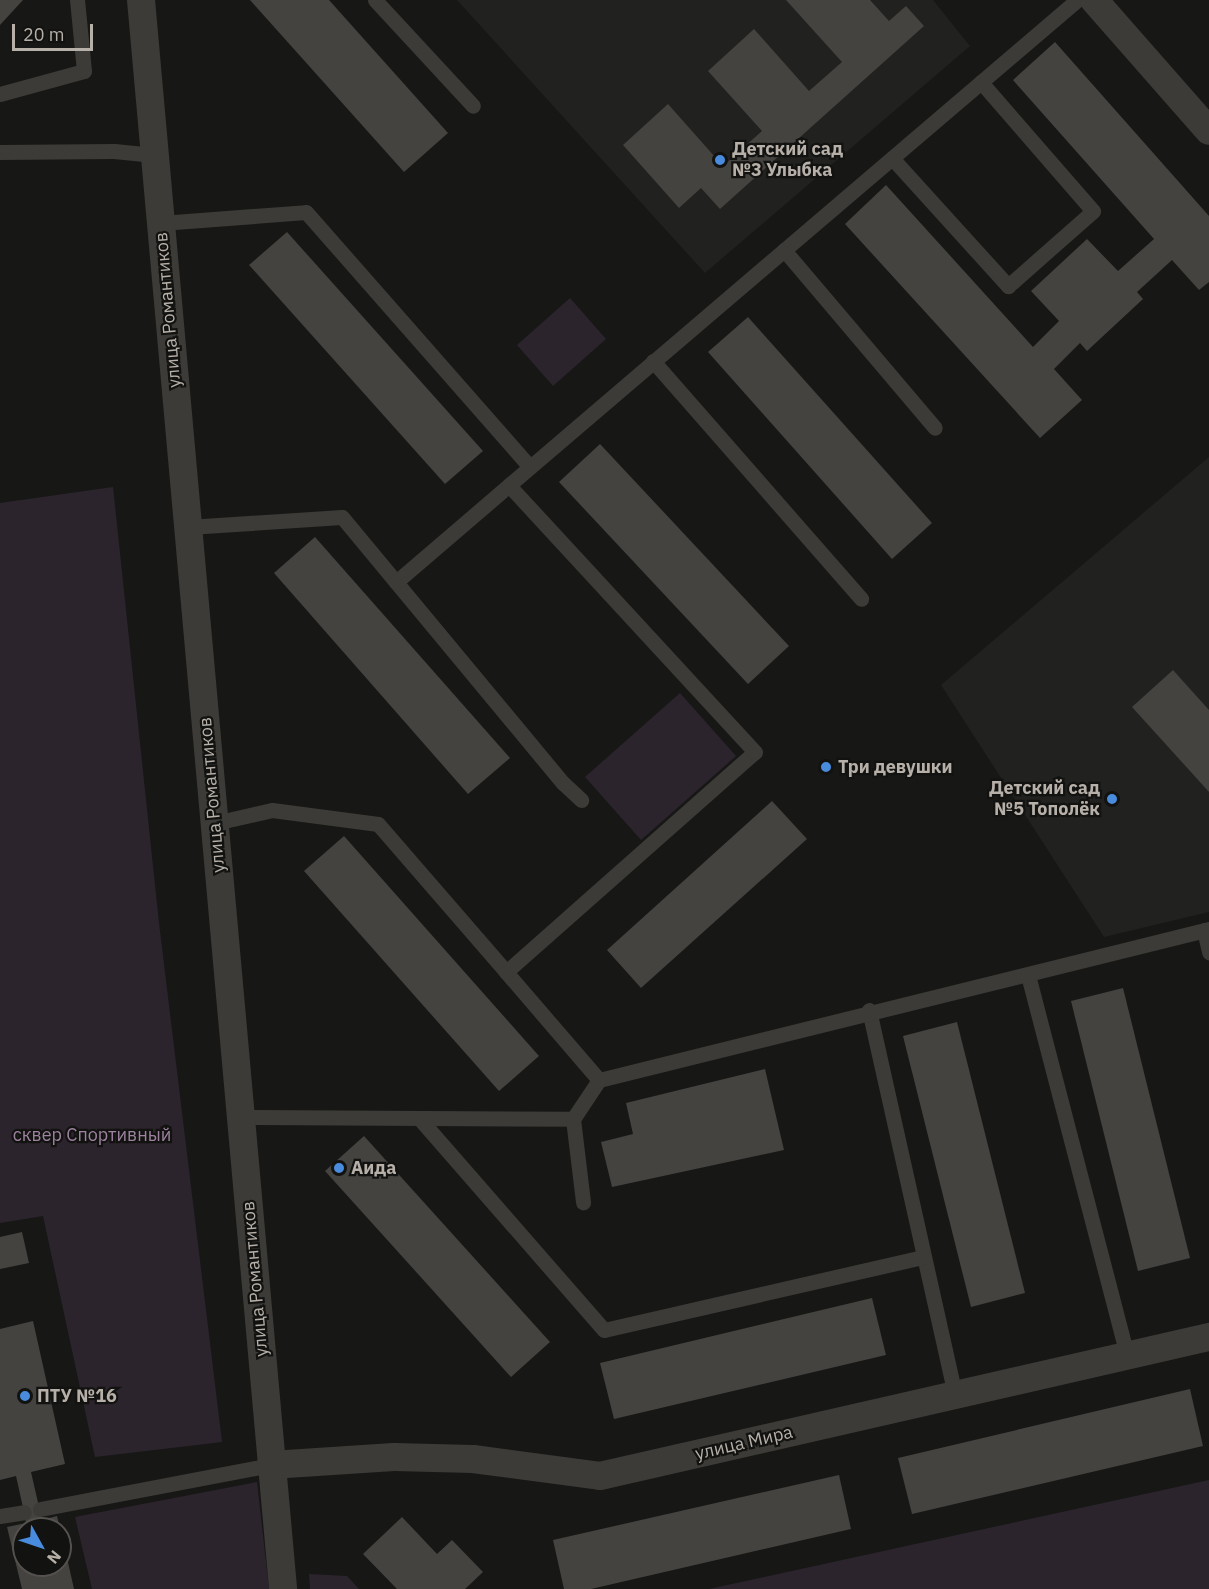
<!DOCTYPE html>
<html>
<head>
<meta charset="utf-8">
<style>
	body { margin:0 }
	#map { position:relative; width:1209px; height:1589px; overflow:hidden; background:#171716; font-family:"IBM Plex Sans",sans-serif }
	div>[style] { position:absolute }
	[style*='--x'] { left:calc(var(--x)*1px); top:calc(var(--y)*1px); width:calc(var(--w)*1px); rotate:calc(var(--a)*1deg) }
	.built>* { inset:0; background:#21211f }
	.green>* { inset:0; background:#2c242c }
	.building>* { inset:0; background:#444340 }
	.service>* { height:15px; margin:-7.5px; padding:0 7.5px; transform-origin:7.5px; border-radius:7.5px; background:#3c3b37 }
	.minor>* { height:28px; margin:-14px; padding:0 14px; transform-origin:14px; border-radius:14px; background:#3c3b37 }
	.dots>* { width:16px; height:16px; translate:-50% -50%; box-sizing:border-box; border:3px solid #121211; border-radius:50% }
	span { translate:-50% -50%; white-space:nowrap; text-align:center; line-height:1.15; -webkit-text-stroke:4.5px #121211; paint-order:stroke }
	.poi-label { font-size:18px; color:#b6b0a9; font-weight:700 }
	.left { translate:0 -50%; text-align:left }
	.right { translate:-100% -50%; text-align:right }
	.street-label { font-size:18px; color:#b6b0a9 }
	.park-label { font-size:18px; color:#9d839f }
	.north { position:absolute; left:12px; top:1517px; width:60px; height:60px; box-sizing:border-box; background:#121211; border:2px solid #54514e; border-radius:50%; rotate:130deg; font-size:16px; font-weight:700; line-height:24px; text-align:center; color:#b6b0a9 }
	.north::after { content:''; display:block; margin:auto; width:21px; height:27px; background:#498cdd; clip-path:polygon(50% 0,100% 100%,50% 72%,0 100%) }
	.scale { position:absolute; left:12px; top:24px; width:81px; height:27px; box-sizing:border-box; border:3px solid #b6b0a9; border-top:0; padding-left:8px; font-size:18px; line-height:21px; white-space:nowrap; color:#b6b0a9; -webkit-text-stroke:4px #121211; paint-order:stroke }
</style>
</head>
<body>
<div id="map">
	<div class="built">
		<div style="clip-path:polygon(457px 0,933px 0,970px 46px,705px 273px)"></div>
		<div style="clip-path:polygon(1209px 457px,1209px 912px,1104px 937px,941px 685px)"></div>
	</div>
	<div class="green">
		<div style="clip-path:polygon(570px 298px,606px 339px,553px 386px,517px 345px)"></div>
		<div style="clip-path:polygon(113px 487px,159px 923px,222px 1442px,95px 1457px,43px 1216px,0 1223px,0 503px)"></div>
		<div style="clip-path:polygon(680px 693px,736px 756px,641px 840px,585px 777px)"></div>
		<div style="clip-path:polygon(1209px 1480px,1209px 1589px,709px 1589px)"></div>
		<div style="clip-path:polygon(257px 1482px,269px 1589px,92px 1589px,75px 1517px)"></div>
		<div style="clip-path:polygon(309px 1574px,347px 1576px,359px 1589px,310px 1589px)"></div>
	</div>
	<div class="building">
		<div style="clip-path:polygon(0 0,23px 0,0 25px)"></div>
		<div style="clip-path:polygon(250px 0,329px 0,448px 133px,404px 172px)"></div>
		<div style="clip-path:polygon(786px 0,870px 0,889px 21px,906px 6px,924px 26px,720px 209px,701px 188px,679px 208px,623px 145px,668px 104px,723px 166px,762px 131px,708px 71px,754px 29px,809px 91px,842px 62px)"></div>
		<div style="clip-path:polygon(1055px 42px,1209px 216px,1209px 282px,1199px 290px,1172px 260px,1137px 292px,1143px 299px,1087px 351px,1080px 343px,1054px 369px,1082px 400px,1040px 438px,845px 224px,886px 185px,1033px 347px,1059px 321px,1031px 291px,1087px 239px,1118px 271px,1154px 239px,1013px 80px)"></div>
		<div style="clip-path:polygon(287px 232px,483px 451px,445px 484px,249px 265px)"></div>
		<div style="clip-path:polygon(748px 317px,932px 523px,892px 559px,708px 352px)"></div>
		<div style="clip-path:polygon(600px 444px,789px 646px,748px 684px,559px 482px)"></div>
		<div style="clip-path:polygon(315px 537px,510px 758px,468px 794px,274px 573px)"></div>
		<div style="clip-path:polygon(1173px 670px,1209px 710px,1209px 792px,1132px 707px)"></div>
		<div style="clip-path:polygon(772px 801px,807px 839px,641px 988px,607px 950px)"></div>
		<div style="clip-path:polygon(344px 836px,539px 1056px,499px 1091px,304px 871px)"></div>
		<div style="clip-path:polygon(1123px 988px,1190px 1258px,1138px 1271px,1071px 1001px)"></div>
		<div style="clip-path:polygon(957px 1022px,1025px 1293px,971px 1307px,903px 1036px)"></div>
		<div style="clip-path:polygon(765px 1069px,784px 1150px,612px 1187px,601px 1142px,633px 1134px,626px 1103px)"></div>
		<div style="clip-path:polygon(364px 1136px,550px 1342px,511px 1377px,325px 1171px)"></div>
		<div style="clip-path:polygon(22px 1232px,29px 1263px,0 1269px,0 1237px)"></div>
		<div style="clip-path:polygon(872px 1298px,886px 1355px,614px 1419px,600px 1363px)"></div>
		<div style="clip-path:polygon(33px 1321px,65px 1464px,31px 1472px,42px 1520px,57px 1516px,60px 1529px,24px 1529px,24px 1565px,60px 1565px,61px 1531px,74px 1589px,22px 1589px,7px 1527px,26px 1523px,24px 1512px,16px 1476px,0 1480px,0 1329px)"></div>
		<div style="clip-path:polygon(1190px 1389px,1203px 1446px,912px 1514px,898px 1458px)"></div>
		<div style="clip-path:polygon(839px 1475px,851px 1529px,591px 1589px,564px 1589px,553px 1540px)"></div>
		<div style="clip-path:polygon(402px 1517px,437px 1554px,452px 1540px,483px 1572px,465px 1589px,397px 1589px,363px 1554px)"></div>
	</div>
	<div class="service">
		<div style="--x:375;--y:0;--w:144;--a:47.2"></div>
		<div style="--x:0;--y:94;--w:87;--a:-15.3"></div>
		<div style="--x:84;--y:71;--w:71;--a:-95.6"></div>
		<div style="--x:0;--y:152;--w:114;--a:-0.5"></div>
		<div style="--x:114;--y:151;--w:40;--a:5.7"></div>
		<div style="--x:892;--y:158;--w:173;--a:47.8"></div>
		<div style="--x:1008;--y:286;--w:113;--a:-41.4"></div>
		<div style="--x:1093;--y:211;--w:171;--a:-131"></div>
		<div style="--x:161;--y:223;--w:145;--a:-4.3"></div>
		<div style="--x:306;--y:212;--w:339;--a:48.7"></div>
		<div style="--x:784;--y:250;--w:233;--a:49.7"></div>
		<div style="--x:653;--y:361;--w:316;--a:48.8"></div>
		<div style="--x:188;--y:527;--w:154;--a:-3.7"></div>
		<div style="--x:342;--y:517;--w:346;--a:50.3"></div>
		<div style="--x:563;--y:783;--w:25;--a:43"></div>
		<div style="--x:396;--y:582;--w:149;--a:-40.6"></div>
		<div style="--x:215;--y:823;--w:58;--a:-12.8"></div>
		<div style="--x:272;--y:810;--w:107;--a:7.5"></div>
		<div style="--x:378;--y:824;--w:196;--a:49.1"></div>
		<div style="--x:1204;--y:930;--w:23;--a:77"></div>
		<div style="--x:1028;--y:975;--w:394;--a:75.4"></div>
		<div style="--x:869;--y:1010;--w:394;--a:77.4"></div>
		<div style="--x:599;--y:1080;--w:628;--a:-13.9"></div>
		<div style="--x:240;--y:1117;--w:333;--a:0.3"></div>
		<div style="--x:573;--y:1119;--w:47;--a:-56.3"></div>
		<div style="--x:599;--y:1080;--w:143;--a:-130.7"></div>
		<div style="--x:506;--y:972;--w:332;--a:-41.5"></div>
		<div style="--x:755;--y:752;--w:363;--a:-132.7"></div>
		<div style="--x:509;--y:485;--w:747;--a:-40.49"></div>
		<div style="--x:419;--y:1118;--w:281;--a:48.9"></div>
		<div style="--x:604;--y:1330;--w:328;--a:-12.9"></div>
		<div style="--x:573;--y:1119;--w:84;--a:83.1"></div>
		<div style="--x:40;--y:1509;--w:235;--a:-10.8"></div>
		<div style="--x:0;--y:1516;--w:24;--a:-9"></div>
	</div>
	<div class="minor">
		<div style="--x:141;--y:0;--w:1595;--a:84.89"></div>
		<div style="--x:1094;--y:0;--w:174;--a:48.7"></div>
		<div style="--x:271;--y:1465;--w:123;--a:-3.7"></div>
		<div style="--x:394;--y:1457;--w:79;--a:1.5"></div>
		<div style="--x:473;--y:1459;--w:128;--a:7.6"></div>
		<div style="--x:600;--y:1476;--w:625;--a:-12.86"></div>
	</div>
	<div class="dots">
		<div style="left:720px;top:160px;background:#498cdd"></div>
		<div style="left:826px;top:767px;background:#498cdd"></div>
		<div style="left:1112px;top:799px;background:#498cdd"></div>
		<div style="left:339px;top:1168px;background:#498cdd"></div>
		<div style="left:25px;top:1396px;background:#498cdd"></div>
	</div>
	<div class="poi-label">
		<span class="left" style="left:732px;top:160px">Детский сад<br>№3 Улыбка</span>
		<span class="left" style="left:838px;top:767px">Три девушки</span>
		<span class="right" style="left:1100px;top:799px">Детский сад<br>№5 Тополёк</span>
		<span class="left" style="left:351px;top:1168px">Аида</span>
		<span class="left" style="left:37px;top:1396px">ПТУ №16</span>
	</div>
	<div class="street-label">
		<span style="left:168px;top:310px;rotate:-95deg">улица Романтиков</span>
		<span style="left:212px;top:795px;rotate:-95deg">улица Романтиков</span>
		<span style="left:255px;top:1279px;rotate:-95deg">улица Романтиков</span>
		<span style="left:744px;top:1443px;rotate:-13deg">улица Мира</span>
	</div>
	<div class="park-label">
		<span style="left:92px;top:1135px">сквер Спортивный</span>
	</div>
	<div class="north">N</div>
	<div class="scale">20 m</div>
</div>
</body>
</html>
